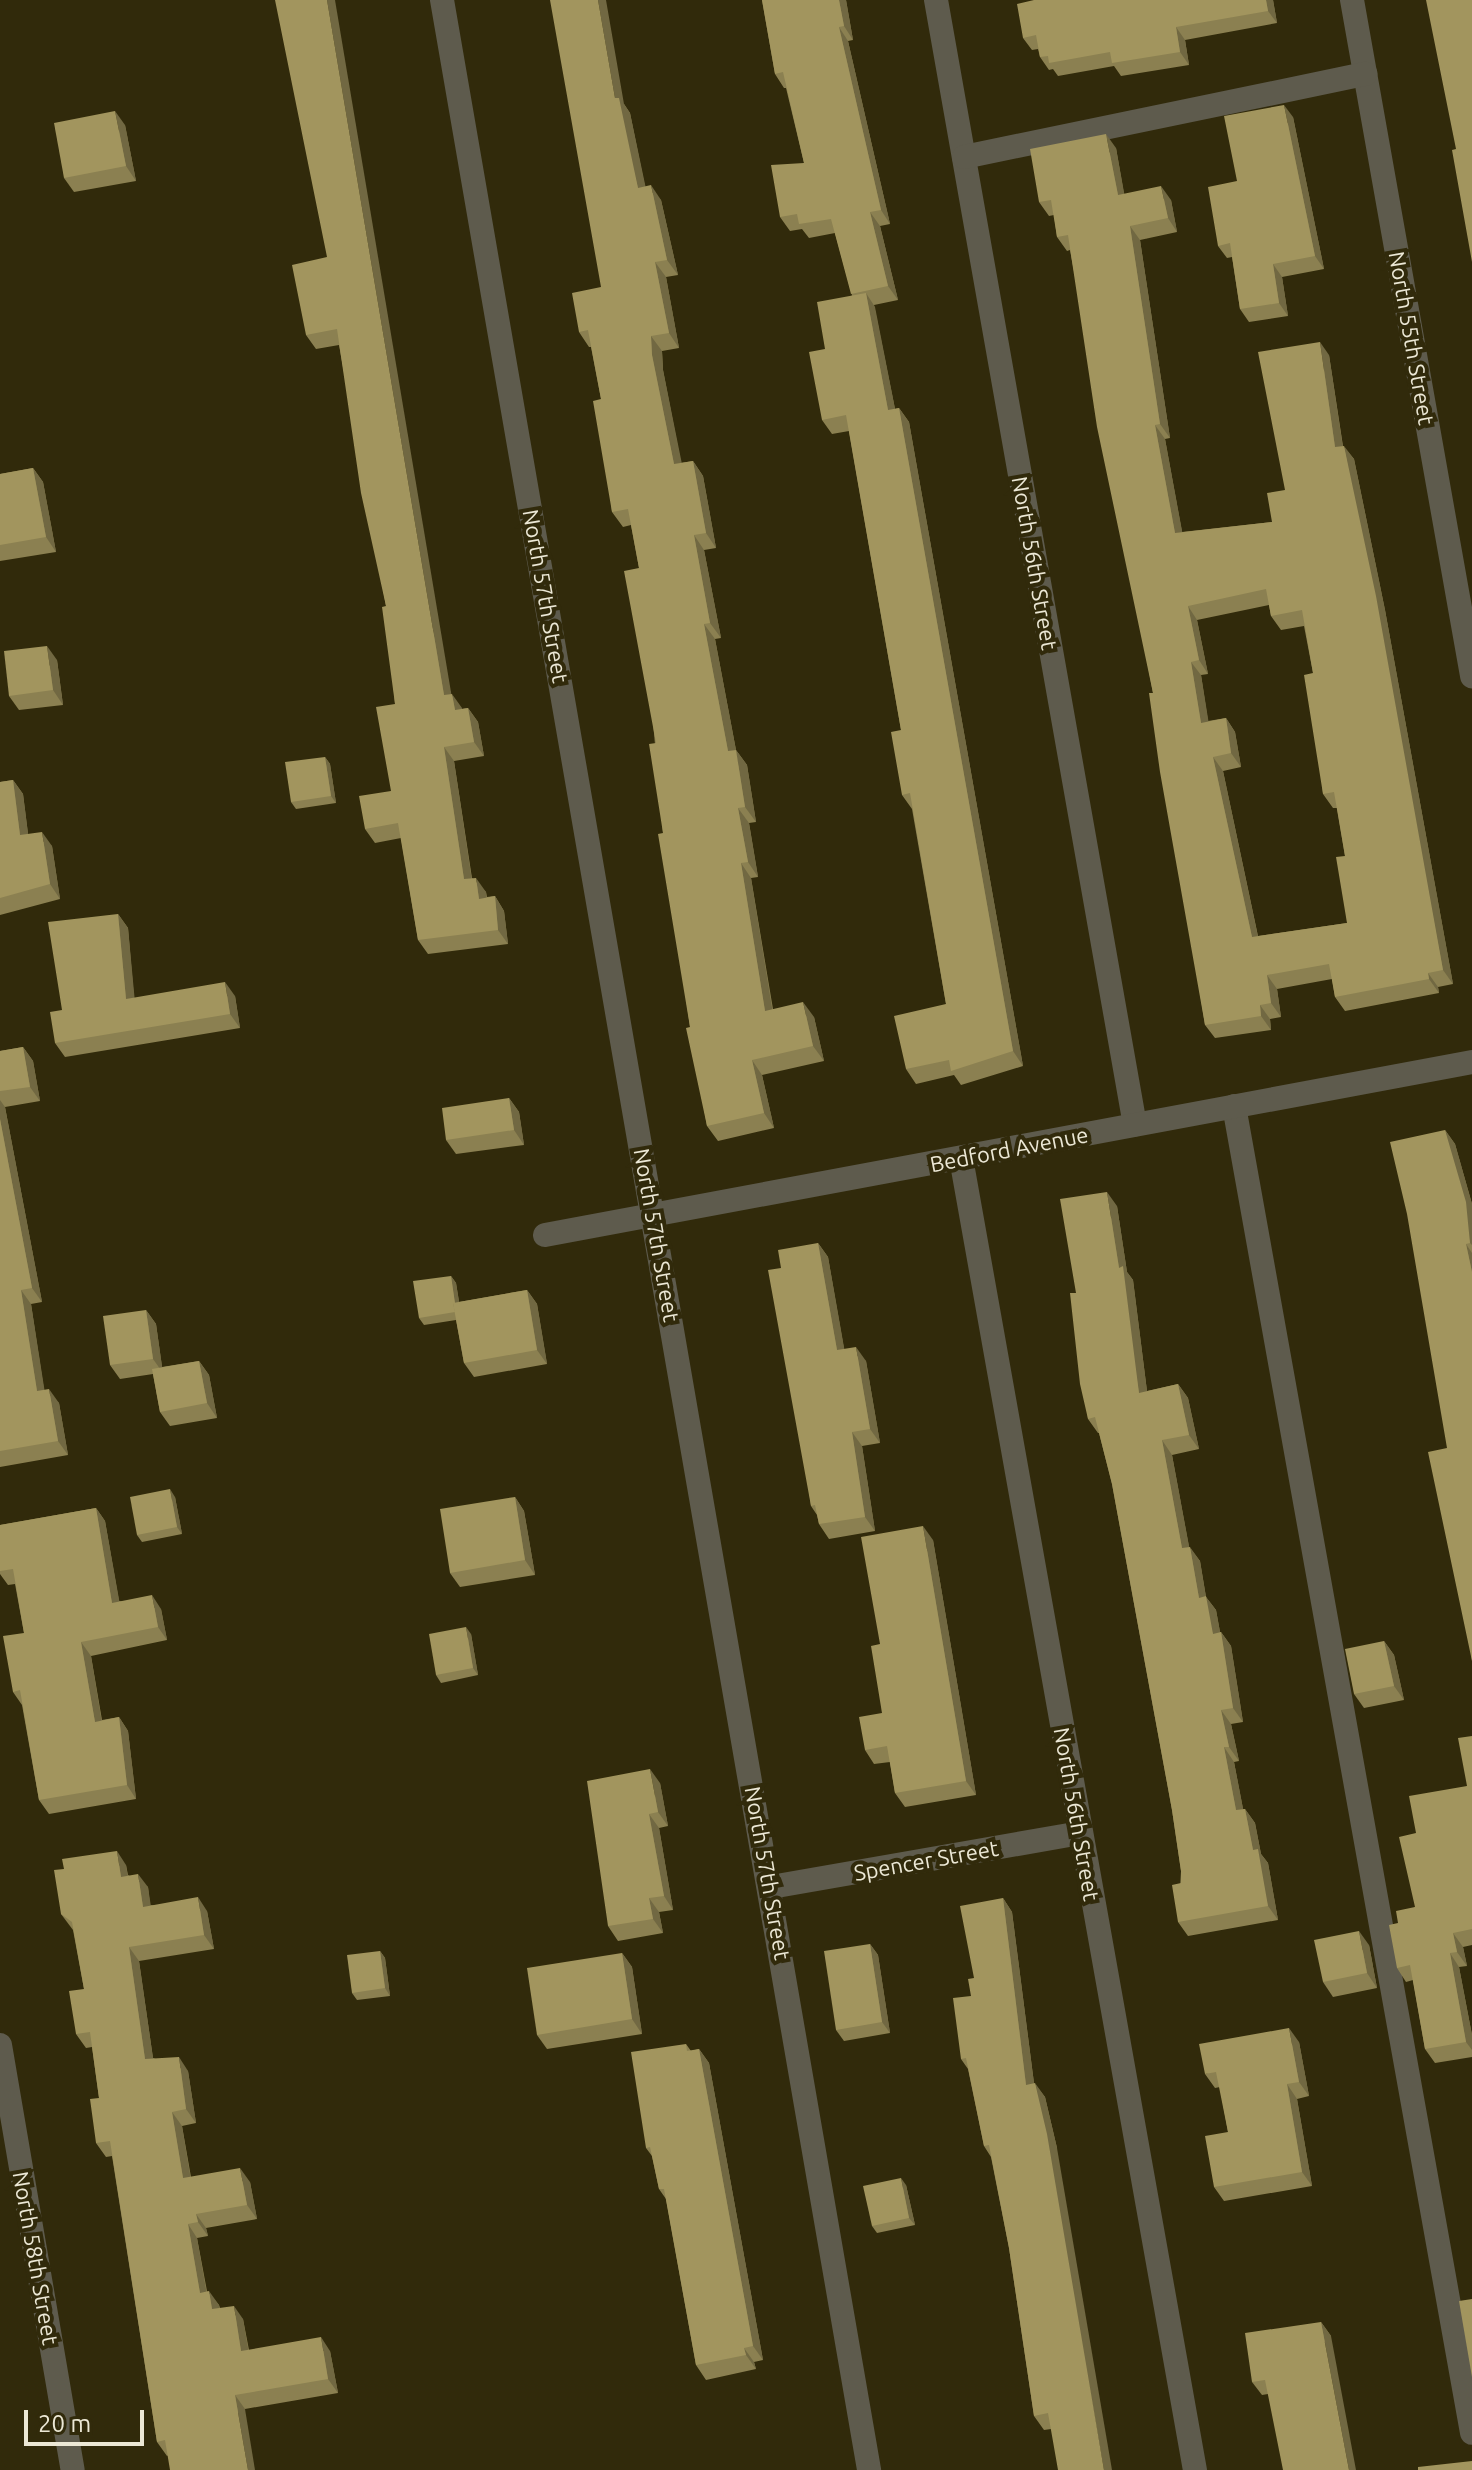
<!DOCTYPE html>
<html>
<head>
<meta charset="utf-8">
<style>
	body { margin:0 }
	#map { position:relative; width:1472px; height:2470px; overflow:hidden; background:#312a0b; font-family:Ubuntu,sans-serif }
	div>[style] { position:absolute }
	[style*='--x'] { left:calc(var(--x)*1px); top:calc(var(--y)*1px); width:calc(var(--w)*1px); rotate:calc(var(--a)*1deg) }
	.minor>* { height:24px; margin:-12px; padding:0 12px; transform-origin:12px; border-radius:12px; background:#5e5b4d }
	.wall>* { inset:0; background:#8b8051 }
	.shaded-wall>* { inset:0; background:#716842 }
	.building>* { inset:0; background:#a2955e }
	span { translate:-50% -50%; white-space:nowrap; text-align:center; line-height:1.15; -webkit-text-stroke:8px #312a0b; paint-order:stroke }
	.street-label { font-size:22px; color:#ece8d6 }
	.scale { position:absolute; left:24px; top:2410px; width:120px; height:36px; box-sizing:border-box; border:4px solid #ece8d6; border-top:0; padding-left:10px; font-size:24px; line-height:28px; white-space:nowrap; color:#ece8d6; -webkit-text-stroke:6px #312a0b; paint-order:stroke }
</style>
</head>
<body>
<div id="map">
	<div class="minor">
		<div style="--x:442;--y:0;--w:2507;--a:80.19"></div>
		<div style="--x:936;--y:0;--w:1142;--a:79.97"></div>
		<div style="--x:1352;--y:0;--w:687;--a:79.93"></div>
		<div style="--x:964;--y:157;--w:410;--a:-11.7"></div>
		<div style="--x:1234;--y:1106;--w:1348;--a:79.83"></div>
		<div style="--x:961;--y:1158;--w:1333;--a:79.89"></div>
		<div style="--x:545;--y:1235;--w:943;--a:-10.57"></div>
		<div style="--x:771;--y:1887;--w:314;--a:-9.9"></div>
		<div style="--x:0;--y:2045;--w:431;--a:80.3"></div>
	</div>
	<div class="wall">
		<div style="clip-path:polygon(762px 0,846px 0,853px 40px,848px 41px,890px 224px,880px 226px,898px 300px,874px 305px,895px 409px,899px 408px,909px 422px,1023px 1066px,961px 1085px,954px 1075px,916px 1084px,906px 1069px,946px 1004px,912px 809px,902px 795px,901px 730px,849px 431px,832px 434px,822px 420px,825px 349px,852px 295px,835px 233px,809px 238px,802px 229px,790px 231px,780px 217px,804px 163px,786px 88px,784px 88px,775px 74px)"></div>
		<div style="clip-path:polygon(1034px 0,1273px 0,1277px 23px,1185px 40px,1189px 65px,1121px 76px,1114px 66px,1058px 76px,1053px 69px,1049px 70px,1040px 57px,1038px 49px,1032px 50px,1023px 38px)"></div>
		<div style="clip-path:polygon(624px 104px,630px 113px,645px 187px,661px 200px,678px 275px,666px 277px,679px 348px,662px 351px,663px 370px,681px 463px,693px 461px,703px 476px,716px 548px,704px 550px,721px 638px,715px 639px,736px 750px,747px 765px,756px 822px,749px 823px,758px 877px,751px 878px,773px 1009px,814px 1017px,824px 1061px,762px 1075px,774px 1128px,718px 1141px,707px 1126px,690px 1027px,663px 833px,639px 568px,631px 525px,623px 527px,612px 512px,601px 399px,591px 347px,589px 347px,579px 332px,601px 287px)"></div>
		<div style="clip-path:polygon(1293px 117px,1324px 269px,1282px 277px,1288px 316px,1249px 322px,1240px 309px,1232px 257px,1227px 258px,1218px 246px,1237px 181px)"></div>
		<div style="clip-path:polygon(125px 125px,136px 181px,74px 192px,64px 178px)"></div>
		<div style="clip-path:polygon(evenodd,1116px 148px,1124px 194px,1171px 200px,1177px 232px,1140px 240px,1170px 438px,1165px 439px,1182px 532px,1272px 522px,1285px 490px,1329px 355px,1343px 446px,1354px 459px,1385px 610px,1453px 984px,1438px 987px,1439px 993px,1345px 1011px,1335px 997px,1332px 979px,1277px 989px,1281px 1017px,1270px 1019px,1271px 1030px,1215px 1038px,1205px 1025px,1153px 693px,1070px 250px,1067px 251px,1057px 237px,1054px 215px,1049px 216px,1039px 202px,1116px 148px,1269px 605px,1271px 616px,1281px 630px,1304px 626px,1313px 673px,1323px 794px,1333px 808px,1337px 808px,1345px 856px,1347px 923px,1258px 936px,1223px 771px,1241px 767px,1235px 732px,1226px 718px,1208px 721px,1201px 675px,1208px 674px,1197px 620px,1269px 605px)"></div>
		<div style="clip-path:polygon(327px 257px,451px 694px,462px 709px,468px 708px,478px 722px,484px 756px,454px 761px,472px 878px,486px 892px,487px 897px,495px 896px,504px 911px,508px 944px,428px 954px,418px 940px,401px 838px,375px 843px,365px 829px,391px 791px,395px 704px,386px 606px,339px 345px,316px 349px,306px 335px)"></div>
		<div style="clip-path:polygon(33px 468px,43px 482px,56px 552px,0 561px,0 474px)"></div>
		<div style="clip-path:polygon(57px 660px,63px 705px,19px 710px,9px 696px)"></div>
		<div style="clip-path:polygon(325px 757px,330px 764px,336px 803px,296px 809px,291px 802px)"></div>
		<div style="clip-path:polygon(13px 780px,23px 794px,28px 834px,52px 846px,60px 899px,0 915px,0 782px)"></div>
		<div style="clip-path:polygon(118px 914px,128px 928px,134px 998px,235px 996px,240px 1028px,65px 1057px,55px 1043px,62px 1010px)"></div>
		<div style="clip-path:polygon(23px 1047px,33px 1061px,40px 1101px,5px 1107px,42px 1302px,31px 1304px,44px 1390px,59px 1403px,68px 1455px,0 1467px,0 1051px)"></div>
		<div style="clip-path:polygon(509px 1098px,519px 1112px,524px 1145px,456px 1154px,446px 1140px)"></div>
		<div style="clip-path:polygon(1445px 1130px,1455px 1144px,1472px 1204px,1472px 1661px,1447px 1448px)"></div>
		<div style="clip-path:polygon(1117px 1206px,1127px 1272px,1133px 1280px,1147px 1391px,1178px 1384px,1188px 1398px,1199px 1449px,1172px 1455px,1189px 1547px,1200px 1561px,1206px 1597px,1216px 1610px,1220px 1632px,1221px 1632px,1231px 1646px,1243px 1722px,1231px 1724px,1239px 1761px,1234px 1762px,1243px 1809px,1245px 1809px,1255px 1823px,1261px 1854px,1268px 1863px,1278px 1920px,1188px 1936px,1178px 1922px,1181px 1871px,1172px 1810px,1112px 1484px,1099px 1433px,1098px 1433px,1088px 1419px,1076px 1293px)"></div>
		<div style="clip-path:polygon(818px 1243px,828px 1257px,844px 1349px,866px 1361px,880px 1443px,862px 1446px,875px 1531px,829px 1539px,819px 1524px,817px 1515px,811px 1506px,781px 1268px)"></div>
		<div style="clip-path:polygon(451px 1276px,456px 1283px,459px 1302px,527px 1290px,537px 1304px,547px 1364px,474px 1377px,464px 1363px,456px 1320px,424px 1325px,419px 1318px)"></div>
		<div style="clip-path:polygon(146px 1310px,156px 1324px,162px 1367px,199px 1361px,209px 1375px,217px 1418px,170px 1426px,160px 1412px,153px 1374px,120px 1379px,110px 1365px)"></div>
		<div style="clip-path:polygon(175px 1497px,182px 1534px,142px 1542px,137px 1535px)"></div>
		<div style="clip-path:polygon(515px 1497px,524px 1511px,535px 1575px,460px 1587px,450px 1573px)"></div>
		<div style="clip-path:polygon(96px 1508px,105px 1521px,119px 1601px,161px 1609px,167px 1640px,91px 1656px,102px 1720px,119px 1717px,128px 1731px,136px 1799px,49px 1814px,39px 1800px,22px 1705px,13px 1692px,24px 1633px,15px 1584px,8px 1585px,0 1574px,0 1525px)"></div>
		<div style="clip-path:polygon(933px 1540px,976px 1795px,905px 1807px,895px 1793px,890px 1762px,874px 1764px,865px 1750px,882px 1713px,880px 1644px)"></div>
		<div style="clip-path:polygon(471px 1634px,478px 1675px,441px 1683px,436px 1675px)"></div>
		<div style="clip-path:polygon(1384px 1641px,1394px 1655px,1404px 1700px,1364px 1708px,1354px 1694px)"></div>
		<div style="clip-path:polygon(1472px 1736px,1472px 1945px,1463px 1947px,1467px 1966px,1459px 1967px,1472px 2035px,1472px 2057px,1435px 2063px,1425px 2049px,1413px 1980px,1406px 1982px,1397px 1968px,1398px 1923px,1415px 1907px,1416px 1833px,1467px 1786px)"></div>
		<div style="clip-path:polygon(660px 1783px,668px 1826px,659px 1828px,673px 1910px,659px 1912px,663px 1933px,618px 1941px,608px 1926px)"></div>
		<div style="clip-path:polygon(126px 1865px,128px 1875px,148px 1887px,150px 1905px,207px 1911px,214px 1949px,139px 1961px,153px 2058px,188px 2071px,196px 2123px,182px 2126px,191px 2177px,250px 2182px,257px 2219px,206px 2228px,208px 2236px,197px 2238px,207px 2291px,219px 2305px,220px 2308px,243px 2319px,249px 2350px,330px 2351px,338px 2393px,245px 2409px,167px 2456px,157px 2442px,112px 2156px,106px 2157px,96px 2143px,99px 2098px,92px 2047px,86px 2048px,76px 2034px,84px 1989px,73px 1930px,61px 1914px,64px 1869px)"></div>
		<div style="clip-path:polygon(1003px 1898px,1012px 1912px,1034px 2083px,1045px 2097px,1057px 2148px,1051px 2429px,1044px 2430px,1034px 2416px,1009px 2248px,991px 2157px,984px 2146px,968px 2069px,961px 2059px,974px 1978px)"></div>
		<div style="clip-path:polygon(870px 1944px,878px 1955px,890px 2033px,844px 2041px,836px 2030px)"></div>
		<div style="clip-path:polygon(1369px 1945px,1377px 1988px,1333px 1997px,1323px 1982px)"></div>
		<div style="clip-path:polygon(380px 1951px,385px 1958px,390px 1996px,357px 2000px,352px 1993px)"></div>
		<div style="clip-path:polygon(622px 1953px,632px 1967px,642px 2034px,547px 2049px,537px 2035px)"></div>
		<div style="clip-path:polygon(1299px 2042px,1309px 2096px,1297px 2099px,1312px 2186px,1224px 2201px,1214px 2187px,1228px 2132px,1220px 2087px,1215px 2088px,1205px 2074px)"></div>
		<div style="clip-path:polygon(686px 2044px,691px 2051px,699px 2049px,709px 2063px,763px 2360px,754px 2362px,756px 2369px,706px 2380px,696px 2365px,666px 2199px,659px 2189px,652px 2156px,646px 2148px)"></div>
		<div style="clip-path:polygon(906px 2185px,915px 2225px,877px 2233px,872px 2226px)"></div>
		<div style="clip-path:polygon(1321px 2322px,1331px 2336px,1268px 2394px,1262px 2395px,1252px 2382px)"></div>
	</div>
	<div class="shaded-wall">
		<div style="clip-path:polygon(327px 0,335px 0,454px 710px,444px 695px)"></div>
		<div style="clip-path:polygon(598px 0,606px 0,624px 104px,630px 113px,649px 203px,638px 188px,615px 98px)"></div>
		<div style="clip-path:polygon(839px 0,846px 0,853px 40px,844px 26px)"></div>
		<div style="clip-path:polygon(1266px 0,1273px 0,1277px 23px,1268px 11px)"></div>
		<div style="clip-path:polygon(839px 27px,848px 41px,890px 224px,881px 210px)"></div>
		<div style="clip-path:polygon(1176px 27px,1185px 40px,1189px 65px,1180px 52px)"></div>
		<div style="clip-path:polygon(1284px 105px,1293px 117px,1324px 269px,1315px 256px)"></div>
		<div style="clip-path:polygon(115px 111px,125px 125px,136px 181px,126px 166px)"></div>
		<div style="clip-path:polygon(1106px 134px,1116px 148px,1127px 209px,1118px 195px)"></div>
		<div style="clip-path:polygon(651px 185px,661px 200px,678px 275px,667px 260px)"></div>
		<div style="clip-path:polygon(1161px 186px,1171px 200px,1177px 232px,1168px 218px)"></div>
		<div style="clip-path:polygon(870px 212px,880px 226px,898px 300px,888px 286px)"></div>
		<div style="clip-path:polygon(1130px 226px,1140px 240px,1170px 438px,1160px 424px)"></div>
		<div style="clip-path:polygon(655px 262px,666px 277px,679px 348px,669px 333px)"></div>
		<div style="clip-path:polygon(1273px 264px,1282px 277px,1288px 316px,1279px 303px)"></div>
		<div style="clip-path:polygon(866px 293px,875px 307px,898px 424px,888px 410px)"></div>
		<div style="clip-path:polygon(651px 336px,662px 351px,663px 370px,685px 479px,674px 464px,652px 355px)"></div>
		<div style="clip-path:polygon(1320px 342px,1329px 355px,1345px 461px,1335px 447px)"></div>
		<div style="clip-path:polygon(899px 408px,909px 422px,1023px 1066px,1013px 1051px)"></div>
		<div style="clip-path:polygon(1155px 425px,1165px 439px,1185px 547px,1175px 533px)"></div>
		<div style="clip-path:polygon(1344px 446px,1354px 459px,1385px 610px,1453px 984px,1443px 970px)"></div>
		<div style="clip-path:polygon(693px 461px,703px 476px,716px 548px,706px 533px)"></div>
		<div style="clip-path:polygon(33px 468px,43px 482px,56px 552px,46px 537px)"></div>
		<div style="clip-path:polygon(694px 535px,704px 550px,721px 638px,710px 623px)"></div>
		<div style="clip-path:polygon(1188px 606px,1197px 620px,1208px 674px,1199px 660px)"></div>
		<div style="clip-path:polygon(704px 624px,715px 639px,739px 766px,728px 751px)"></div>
		<div style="clip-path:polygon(47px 646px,57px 660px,63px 705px,53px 690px)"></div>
		<div style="clip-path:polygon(1191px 662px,1201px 675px,1211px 737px,1201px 723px)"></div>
		<div style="clip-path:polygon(452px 694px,462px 708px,465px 725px,455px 710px)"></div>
		<div style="clip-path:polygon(468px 708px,478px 722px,484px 756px,474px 742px)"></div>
		<div style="clip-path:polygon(1226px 718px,1235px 732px,1241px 767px,1231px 753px)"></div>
		<div style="clip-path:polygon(444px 747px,454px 761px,474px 894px,464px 879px)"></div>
		<div style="clip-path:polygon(736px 750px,747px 765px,756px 822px,745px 807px)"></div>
		<div style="clip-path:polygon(325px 757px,330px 764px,336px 803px,331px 796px)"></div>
		<div style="clip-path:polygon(1213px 757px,1223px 771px,1261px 951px,1252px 937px)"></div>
		<div style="clip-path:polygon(13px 780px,23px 794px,30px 849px,20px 835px)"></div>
		<div style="clip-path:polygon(738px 808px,749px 823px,758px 877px,748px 862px)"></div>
		<div style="clip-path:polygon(42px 832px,52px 846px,60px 899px,50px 884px)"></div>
		<div style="clip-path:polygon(741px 863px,751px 878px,775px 1026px,765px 1011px)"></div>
		<div style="clip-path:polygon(476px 878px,486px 892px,488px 913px,479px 899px)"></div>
		<div style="clip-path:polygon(495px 896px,504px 911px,508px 944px,498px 930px)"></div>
		<div style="clip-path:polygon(118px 914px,128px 928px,136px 1013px,126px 999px)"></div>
		<div style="clip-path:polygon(1428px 973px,1438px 987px,1439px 993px,1429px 979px)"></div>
		<div style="clip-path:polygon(1267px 975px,1277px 989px,1281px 1017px,1271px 1003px)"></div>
		<div style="clip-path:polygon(225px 982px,235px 996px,240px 1028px,230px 1014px)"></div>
		<div style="clip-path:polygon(803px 1002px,814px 1017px,824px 1061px,813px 1046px)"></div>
		<div style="clip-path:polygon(1260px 1005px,1270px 1019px,1271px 1030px,1261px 1016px)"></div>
		<div style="clip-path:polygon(23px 1047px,33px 1061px,40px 1101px,30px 1087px)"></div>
		<div style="clip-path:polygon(752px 1060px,762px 1075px,774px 1128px,764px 1113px)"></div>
		<div style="clip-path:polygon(509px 1098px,519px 1112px,524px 1145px,514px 1130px)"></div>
		<div style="clip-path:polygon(0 1100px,5px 1107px,42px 1302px,32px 1288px,0 1119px)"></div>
		<div style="clip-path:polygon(1445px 1130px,1455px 1144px,1472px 1204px,1472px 1245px,1470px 1243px)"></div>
		<div style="clip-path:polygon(1107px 1192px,1117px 1206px,1127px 1272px,1133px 1280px,1149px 1407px,1139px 1393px)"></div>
		<div style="clip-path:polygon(818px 1243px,828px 1257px,847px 1364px,837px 1350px)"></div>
		<div style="clip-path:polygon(1466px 1244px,1472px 1253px,1472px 1272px)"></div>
		<div style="clip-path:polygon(451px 1276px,456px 1283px,462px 1319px,456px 1312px)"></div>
		<div style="clip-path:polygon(21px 1290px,31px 1304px,47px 1406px,37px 1391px)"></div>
		<div style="clip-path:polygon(527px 1290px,537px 1304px,547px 1364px,537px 1350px)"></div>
		<div style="clip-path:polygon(146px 1310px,156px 1324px,163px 1373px,153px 1359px)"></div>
		<div style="clip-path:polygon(856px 1347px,866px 1361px,880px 1443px,870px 1429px)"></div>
		<div style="clip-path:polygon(199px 1361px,209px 1375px,217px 1418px,207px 1403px)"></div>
		<div style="clip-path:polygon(1178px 1384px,1188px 1398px,1199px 1449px,1189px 1435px)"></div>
		<div style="clip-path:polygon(49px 1389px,59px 1403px,68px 1455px,58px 1441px)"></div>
		<div style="clip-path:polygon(852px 1432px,862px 1446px,875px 1531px,865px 1517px)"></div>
		<div style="clip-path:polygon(1162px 1440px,1172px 1455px,1192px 1562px,1182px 1548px)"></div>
		<div style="clip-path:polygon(170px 1489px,175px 1497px,182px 1534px,177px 1527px)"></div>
		<div style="clip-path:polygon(515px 1497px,524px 1511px,535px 1575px,525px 1560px)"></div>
		<div style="clip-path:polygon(96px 1508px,105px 1521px,122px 1616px,112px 1603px)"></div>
		<div style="clip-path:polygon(923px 1526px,933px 1540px,976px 1795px,966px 1781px)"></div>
		<div style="clip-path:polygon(1190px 1547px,1200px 1561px,1206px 1597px,1216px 1610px,1223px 1648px,1213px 1634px,1199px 1598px)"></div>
		<div style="clip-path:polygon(152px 1595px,161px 1609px,167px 1640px,158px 1627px)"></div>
		<div style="clip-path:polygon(466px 1627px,471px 1634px,478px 1675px,473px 1668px)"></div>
		<div style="clip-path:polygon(1221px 1632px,1231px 1646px,1243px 1722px,1233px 1708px)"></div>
		<div style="clip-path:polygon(1384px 1641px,1394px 1655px,1404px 1700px,1394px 1686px)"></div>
		<div style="clip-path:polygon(81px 1642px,91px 1656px,104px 1735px,95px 1722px)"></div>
		<div style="clip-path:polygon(1221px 1710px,1231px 1724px,1239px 1761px,1229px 1747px)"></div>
		<div style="clip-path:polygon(119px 1717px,128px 1731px,136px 1799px,127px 1785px)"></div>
		<div style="clip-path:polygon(1224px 1747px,1234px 1762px,1246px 1824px,1236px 1810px)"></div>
		<div style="clip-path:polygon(650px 1769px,660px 1783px,668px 1826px,658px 1812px)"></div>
		<div style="clip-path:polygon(1245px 1809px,1255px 1823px,1261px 1854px,1268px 1863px,1278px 1920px,1268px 1906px,1253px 1850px)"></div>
		<div style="clip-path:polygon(649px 1814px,659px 1828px,673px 1910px,664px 1896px)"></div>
		<div style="clip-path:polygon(117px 1851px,126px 1865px,130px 1890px,121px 1877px)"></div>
		<div style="clip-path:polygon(138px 1874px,148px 1887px,153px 1920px,143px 1907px)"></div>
		<div style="clip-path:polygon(198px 1897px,207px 1911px,214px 1949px,204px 1935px)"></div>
		<div style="clip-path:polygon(649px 1898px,659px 1912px,663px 1933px,653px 1919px)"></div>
		<div style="clip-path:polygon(1003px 1898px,1012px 1912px,1036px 2099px,1026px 2085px)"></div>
		<div style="clip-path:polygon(1359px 1931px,1369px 1945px,1377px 1988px,1367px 1973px)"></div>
		<div style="clip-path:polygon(1453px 1933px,1463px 1947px,1467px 1966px,1457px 1952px)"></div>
		<div style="clip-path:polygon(870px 1944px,878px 1955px,890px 2033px,882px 2022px)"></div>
		<div style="clip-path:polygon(129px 1947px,139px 1961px,155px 2072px,145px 2059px)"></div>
		<div style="clip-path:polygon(380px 1951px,385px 1958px,390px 1996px,385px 1988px)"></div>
		<div style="clip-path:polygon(622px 1953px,632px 1967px,642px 2034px,632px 2019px)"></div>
		<div style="clip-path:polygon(1450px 1953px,1459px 1967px,1472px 2035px,1472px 2050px,1466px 2042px)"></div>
		<div style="clip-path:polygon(1289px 2028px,1299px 2042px,1309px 2096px,1299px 2082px)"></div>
		<div style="clip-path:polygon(699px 2049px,709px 2063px,763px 2360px,753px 2346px)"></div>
		<div style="clip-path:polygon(179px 2057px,188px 2071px,196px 2123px,186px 2109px)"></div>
		<div style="clip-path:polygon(1035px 2083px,1045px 2097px,1057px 2148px,1112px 2470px,1104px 2470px)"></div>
		<div style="clip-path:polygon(1287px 2084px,1297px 2099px,1312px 2186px,1302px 2172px)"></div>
		<div style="clip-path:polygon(172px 2112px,182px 2126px,193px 2192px,183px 2178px)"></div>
		<div style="clip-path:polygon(240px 2168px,250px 2182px,257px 2219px,247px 2205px)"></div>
		<div style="clip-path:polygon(901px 2178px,906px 2185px,915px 2225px,909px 2218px)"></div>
		<div style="clip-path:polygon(196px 2214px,206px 2228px,208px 2236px,198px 2222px)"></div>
		<div style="clip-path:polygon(188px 2224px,197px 2238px,209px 2306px,200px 2293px)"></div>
		<div style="clip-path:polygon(209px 2291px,219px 2305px,222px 2323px,212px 2309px)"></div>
		<div style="clip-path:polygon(234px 2306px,243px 2319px,251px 2365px,241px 2351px)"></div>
		<div style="clip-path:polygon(1321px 2322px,1331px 2336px,1356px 2470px,1349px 2470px)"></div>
		<div style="clip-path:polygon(321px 2337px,330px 2351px,338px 2393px,328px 2379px)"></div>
		<div style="clip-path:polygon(744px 2348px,754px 2362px,756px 2369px,746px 2355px)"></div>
		<div style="clip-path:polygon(235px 2395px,245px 2409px,255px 2470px,248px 2470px)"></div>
	</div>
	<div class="building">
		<div style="clip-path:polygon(275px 0,327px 0,444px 695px,452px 694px,455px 710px,468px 708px,474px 742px,444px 747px,464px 879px,476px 878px,479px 899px,495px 896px,498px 930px,418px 940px,398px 823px,365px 829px,359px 796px,391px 791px,376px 707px,395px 704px,382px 607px,386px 606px,361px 493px,337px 329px,306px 335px,292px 265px,327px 257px)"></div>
		<div style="clip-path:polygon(550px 0,598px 0,615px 98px,619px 98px,638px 188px,651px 185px,667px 260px,655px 262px,669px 333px,651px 336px,652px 355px,674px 464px,693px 461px,706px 533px,694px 535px,710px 623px,704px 624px,728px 751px,736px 750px,745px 807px,738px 808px,748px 862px,741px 863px,765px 1011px,803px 1002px,813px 1046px,752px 1060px,764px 1113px,707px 1126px,686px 1028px,690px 1027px,658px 834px,663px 833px,649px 744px,656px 743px,624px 571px,639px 568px,628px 509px,612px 512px,593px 401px,601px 399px,588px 330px,579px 332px,572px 293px,601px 287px)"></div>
		<div style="clip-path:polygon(762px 0,839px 0,844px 26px,839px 27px,881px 210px,870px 212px,888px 286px,851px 294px,831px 219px,799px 224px,797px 214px,780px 217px,771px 165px,804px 163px,783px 72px,775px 74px)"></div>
		<div style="clip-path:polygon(1034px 0,1266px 0,1268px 11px,1176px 27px,1180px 52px,1112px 63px,1110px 52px,1049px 63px,1048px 56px,1040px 57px,1036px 35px,1023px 38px,1017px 4px)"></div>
		<div style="clip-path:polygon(1426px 0,1472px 0,1472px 262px,1452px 150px,1456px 149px)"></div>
		<div style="clip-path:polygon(1284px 105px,1315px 256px,1273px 264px,1279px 303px,1240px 309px,1230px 243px,1218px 246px,1208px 187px,1237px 181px,1224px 116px)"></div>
		<div style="clip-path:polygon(115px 111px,126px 166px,64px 178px,54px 123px)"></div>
		<div style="clip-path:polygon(evenodd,1106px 134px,1118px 195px,1161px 186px,1168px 218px,1130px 226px,1160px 424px,1155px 425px,1175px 533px,1272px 522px,1267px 493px,1285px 490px,1258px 352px,1320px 342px,1335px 447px,1344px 446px,1376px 596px,1443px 970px,1428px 973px,1429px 979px,1335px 997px,1329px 964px,1267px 975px,1271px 1003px,1260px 1005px,1261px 1016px,1205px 1025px,1160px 772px,1149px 693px,1153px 693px,1097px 427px,1068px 235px,1057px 237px,1051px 200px,1039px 202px,1030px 149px,1106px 134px,1266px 589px,1271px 616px,1302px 610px,1313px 673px,1304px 675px,1323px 794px,1334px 792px,1345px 856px,1336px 857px,1347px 923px,1252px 937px,1213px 757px,1231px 753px,1226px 718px,1201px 723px,1191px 662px,1199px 660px,1188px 606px,1266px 589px)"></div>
		<div style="clip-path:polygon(866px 293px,888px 410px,899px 408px,1013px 1051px,951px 1071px,949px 1060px,906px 1069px,894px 1016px,946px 1004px,910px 793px,902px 795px,891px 732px,901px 730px,846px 415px,822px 420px,809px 352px,825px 349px,817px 302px)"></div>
		<div style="clip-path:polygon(33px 468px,46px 537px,0 545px,0 474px)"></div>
		<div style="clip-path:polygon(47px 646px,53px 690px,9px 696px,4px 651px)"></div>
		<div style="clip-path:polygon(325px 757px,331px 796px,291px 802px,285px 762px)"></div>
		<div style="clip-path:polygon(13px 780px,20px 835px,42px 832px,50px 884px,0 898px,0 782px)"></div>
		<div style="clip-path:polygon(118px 914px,126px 999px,225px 982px,230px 1014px,55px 1043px,50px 1012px,62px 1010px,48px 922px)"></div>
		<div style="clip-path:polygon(23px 1047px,30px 1087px,0 1091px,0 1051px)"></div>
		<div style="clip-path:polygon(509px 1098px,514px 1130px,446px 1140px,442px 1108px)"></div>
		<div style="clip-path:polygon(0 1119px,32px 1288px,21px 1290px,37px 1391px,49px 1389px,58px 1441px,0 1451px)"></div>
		<div style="clip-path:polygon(1445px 1130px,1466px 1202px,1470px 1243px,1466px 1244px,1472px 1272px,1472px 1661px,1428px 1452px,1447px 1448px,1407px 1214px,1390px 1142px)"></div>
		<div style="clip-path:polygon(1107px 1192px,1119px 1268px,1123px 1266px,1139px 1393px,1178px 1384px,1189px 1435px,1162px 1440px,1182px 1548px,1190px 1547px,1199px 1598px,1206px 1596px,1213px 1634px,1221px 1632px,1233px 1708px,1221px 1710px,1229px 1747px,1224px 1747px,1236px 1810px,1245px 1809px,1253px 1850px,1258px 1849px,1268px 1906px,1178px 1922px,1172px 1885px,1181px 1883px,1181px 1871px,1172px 1810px,1112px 1484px,1095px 1417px,1088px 1419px,1080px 1384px,1070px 1293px,1076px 1293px,1060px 1199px)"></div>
		<div style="clip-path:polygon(818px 1243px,837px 1350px,856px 1347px,870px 1429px,852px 1432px,865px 1517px,819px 1524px,815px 1505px,811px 1506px,768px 1270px,781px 1268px,778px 1250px)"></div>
		<div style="clip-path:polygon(451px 1276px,455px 1303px,453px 1303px,455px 1312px,419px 1318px,413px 1281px)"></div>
		<div style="clip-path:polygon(527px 1290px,537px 1350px,464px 1363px,453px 1303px)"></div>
		<div style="clip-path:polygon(146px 1310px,153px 1359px,110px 1365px,103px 1316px)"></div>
		<div style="clip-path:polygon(199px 1361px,207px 1403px,160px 1412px,152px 1369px)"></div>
		<div style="clip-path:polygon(170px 1489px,177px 1527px,137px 1535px,130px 1497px)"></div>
		<div style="clip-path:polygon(515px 1497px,525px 1560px,450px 1573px,440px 1509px)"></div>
		<div style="clip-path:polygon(96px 1508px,112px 1603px,152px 1595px,158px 1627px,81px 1642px,95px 1722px,119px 1717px,127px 1785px,39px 1800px,20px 1690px,13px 1692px,3px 1636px,24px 1633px,13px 1569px,0 1571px,0 1525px)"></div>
		<div style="clip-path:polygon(923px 1526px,966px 1781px,895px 1793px,887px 1746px,865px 1750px,859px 1717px,882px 1713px,871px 1646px,880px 1644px,861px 1537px)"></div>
		<div style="clip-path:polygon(466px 1627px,473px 1668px,436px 1675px,429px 1634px)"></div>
		<div style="clip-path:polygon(1384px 1641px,1394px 1686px,1354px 1694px,1345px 1649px)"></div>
		<div style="clip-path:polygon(1472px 1736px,1472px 1929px,1453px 1933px,1457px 1952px,1450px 1953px,1466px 2042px,1425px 2049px,1410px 1965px,1397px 1968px,1389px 1925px,1398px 1923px,1396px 1911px,1415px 1907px,1399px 1837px,1416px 1833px,1409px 1796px,1467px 1786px,1458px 1738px)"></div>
		<div style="clip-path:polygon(650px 1769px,658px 1812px,649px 1814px,664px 1896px,649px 1898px,653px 1919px,608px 1926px,587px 1781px)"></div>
		<div style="clip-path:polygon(117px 1851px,121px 1877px,138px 1874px,143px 1907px,198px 1897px,204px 1935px,129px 1947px,145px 2059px,179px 2057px,186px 2109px,172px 2112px,183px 2178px,240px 2168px,247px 2205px,196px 2214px,198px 2222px,188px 2224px,200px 2293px,209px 2291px,212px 2309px,234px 2306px,241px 2351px,321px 2337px,328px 2379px,235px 2395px,248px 2470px,170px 2470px,165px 2440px,157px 2442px,110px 2141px,96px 2143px,90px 2099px,99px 2098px,90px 2032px,76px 2034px,69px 1991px,84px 1989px,72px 1922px,61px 1914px,54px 1870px,64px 1869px,62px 1859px)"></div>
		<div style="clip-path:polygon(1003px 1898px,1026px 2085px,1035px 2083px,1047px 2134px,1104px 2470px,1058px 2470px,1048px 2413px,1034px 2416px,1009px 2248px,989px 2145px,984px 2146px,966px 2058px,961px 2059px,953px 1998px,971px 1996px,968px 1979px,974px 1978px,960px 1906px)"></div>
		<div style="clip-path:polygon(1359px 1931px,1367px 1973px,1323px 1982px,1314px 1940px)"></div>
		<div style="clip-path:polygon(870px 1944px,882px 2022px,836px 2030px,824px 1951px)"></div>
		<div style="clip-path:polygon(380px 1951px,385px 1988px,352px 1993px,347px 1955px)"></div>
		<div style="clip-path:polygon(622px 1953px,632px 2019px,537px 2035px,527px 1968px)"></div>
		<div style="clip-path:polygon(1289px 2028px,1299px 2082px,1287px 2084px,1302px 2172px,1214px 2187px,1205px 2136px,1228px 2132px,1216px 2072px,1205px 2074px,1199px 2044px)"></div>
		<div style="clip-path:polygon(686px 2044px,687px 2051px,699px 2049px,753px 2346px,744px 2348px,746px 2355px,696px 2365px,664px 2189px,659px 2189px,650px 2147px,646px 2148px,631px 2052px)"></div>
		<div style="clip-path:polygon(901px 2178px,909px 2218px,872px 2226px,863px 2186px)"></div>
		<div style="clip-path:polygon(1472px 2299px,1472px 2377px,1459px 2301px)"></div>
		<div style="clip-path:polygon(1321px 2322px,1349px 2470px,1283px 2470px,1265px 2380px,1252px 2382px,1245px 2333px)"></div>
		<div style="clip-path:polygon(1472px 2461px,1472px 2470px,1418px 2470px,1418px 2467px)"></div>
	</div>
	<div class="street-label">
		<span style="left:1412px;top:338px;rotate:80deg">North 55th Street</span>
		<span style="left:1035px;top:563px;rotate:80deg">North 56th Street</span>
		<span style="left:546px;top:596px;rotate:80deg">North 57th Street</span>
		<span style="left:1009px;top:1149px;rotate:-11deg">Bedford Avenue</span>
		<span style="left:657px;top:1235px;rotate:80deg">North 57th Street</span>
		<span style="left:1077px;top:1814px;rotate:80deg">North 56th Street</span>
		<span style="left:926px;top:1860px;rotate:-10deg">Spencer Street</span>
		<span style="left:768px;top:1873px;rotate:80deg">North 57th Street</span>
		<span style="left:36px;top:2258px;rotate:80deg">North 58th Street</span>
	</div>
	<div class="scale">20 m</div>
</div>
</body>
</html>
